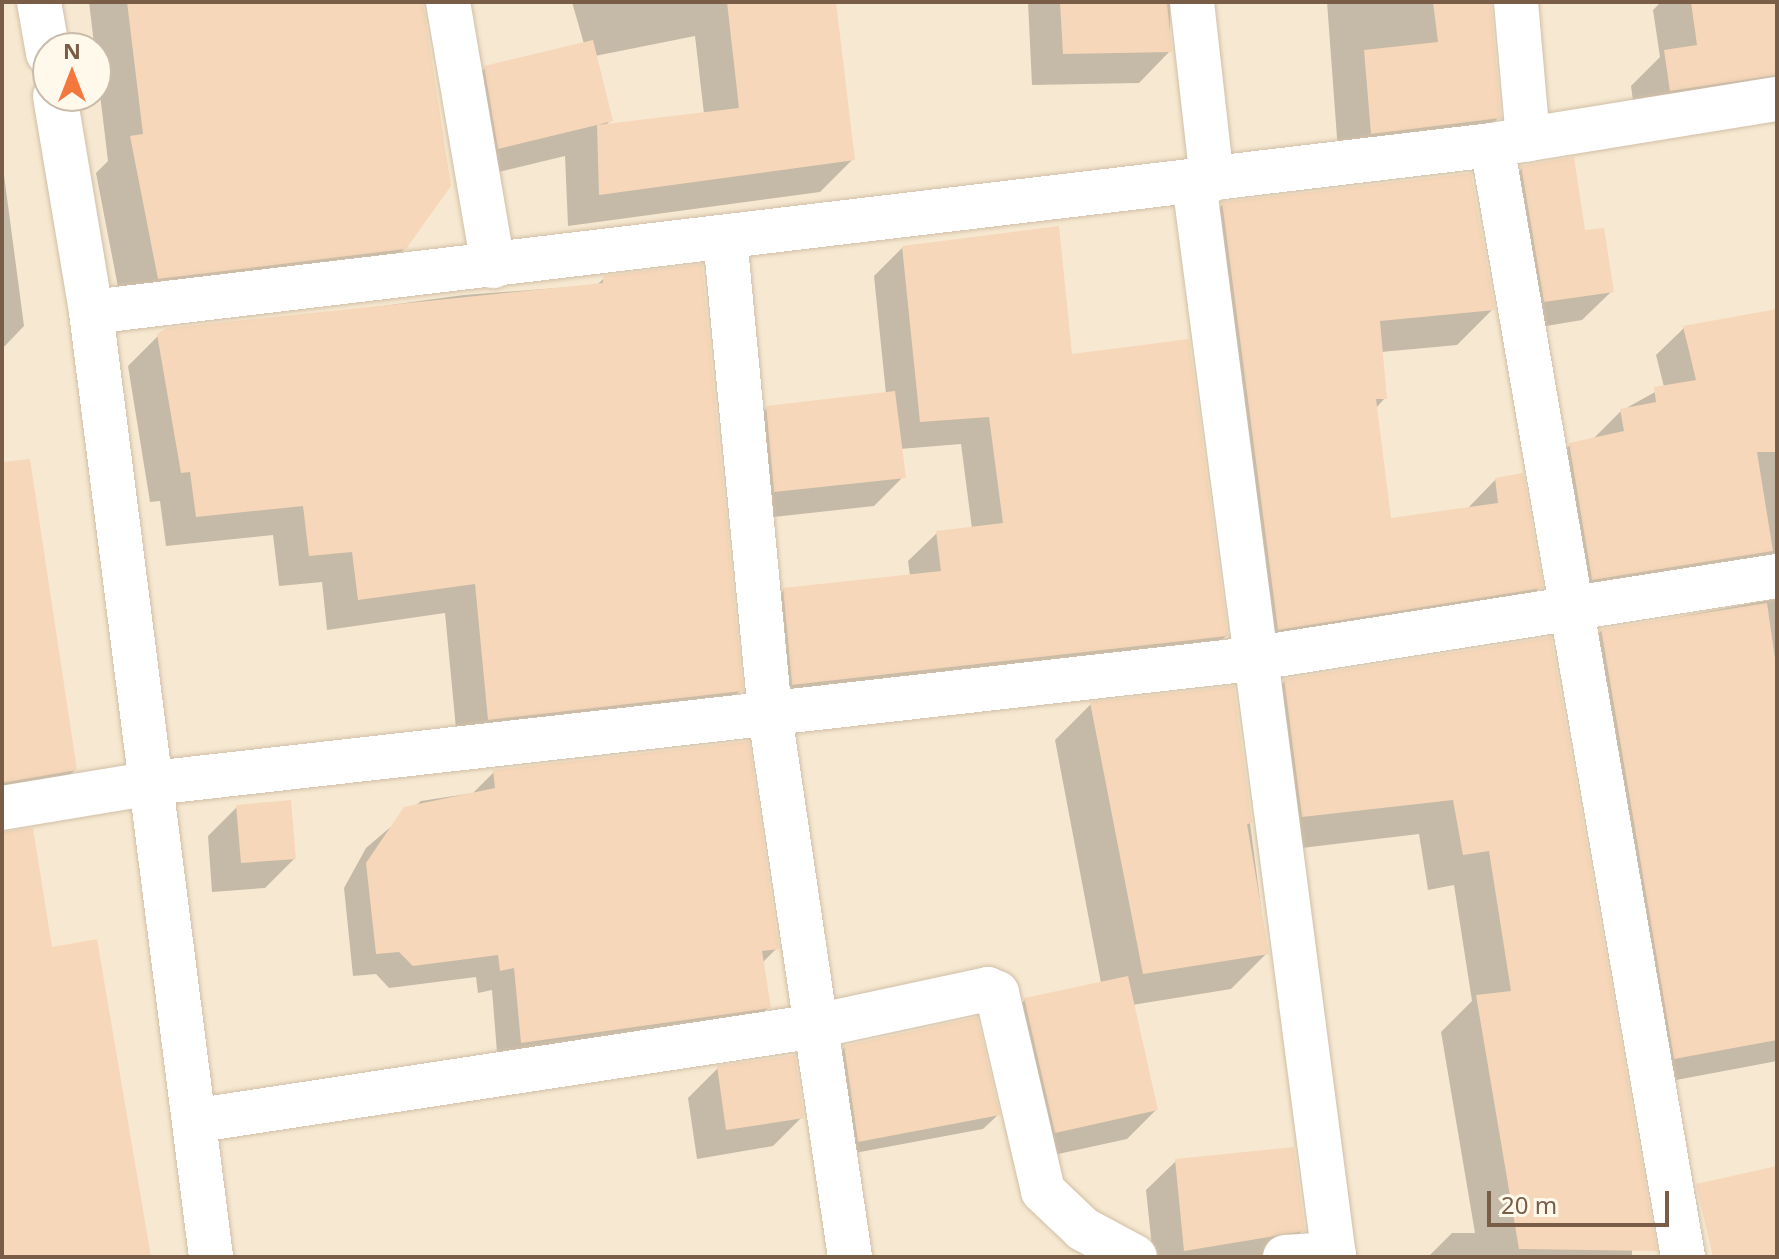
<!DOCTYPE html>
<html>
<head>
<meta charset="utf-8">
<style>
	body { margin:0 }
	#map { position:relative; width:1779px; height:1259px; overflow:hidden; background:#fef7e4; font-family:"Noto Sans",sans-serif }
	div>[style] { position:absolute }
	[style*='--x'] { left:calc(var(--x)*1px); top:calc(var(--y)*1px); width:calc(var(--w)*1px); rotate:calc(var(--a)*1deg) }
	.residential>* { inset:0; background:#f7e9d1 }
	.shadow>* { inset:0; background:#0003 }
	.building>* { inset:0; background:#f7d7b9 }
	.roads { filter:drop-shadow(0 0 2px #d1bfa8) drop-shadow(0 0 2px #d1bfa8) }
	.street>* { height:44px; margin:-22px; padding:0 22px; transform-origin:22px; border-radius:22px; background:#fff }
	span { translate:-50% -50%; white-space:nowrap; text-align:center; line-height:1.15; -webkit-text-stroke:7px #fff9ec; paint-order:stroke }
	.frame { position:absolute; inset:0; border:4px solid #7a5d46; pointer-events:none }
	.north { position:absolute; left:32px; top:32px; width:80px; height:80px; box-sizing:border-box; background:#fff9ec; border:2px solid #cabbaa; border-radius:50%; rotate:0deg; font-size:22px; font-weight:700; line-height:32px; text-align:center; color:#7a5d46 }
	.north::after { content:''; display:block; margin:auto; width:28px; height:36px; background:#f4773d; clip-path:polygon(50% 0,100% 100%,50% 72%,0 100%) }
	.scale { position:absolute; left:1487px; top:1191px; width:182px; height:36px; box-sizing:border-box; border:4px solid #7a5d46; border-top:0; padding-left:10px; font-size:24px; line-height:28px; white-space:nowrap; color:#7a5d46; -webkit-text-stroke:6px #fff9ec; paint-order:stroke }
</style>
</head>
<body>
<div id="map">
	<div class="residential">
		<div style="clip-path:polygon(evenodd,2px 2px,1777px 2px,1777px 1257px,2px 1257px,2px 2px,48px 48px,96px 48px,96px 96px,48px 96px,48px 48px)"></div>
	</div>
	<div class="shadow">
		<div style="clip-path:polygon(89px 2px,421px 2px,405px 248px,370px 283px,123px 313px,96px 173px,108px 161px)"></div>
		<div style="clip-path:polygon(evenodd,572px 2px,834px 2px,853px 159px,820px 192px,568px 226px,565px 156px,466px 180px,453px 101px,485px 68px,584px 44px,572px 2px,695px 36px,704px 114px,605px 126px,611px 120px,595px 56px,695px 36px)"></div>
		<div style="clip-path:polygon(1028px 2px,1170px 2px,1170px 51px,1139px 83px,1032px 85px)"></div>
		<div style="clip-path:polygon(1327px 2px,1490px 2px,1499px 117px,1467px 149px,1339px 165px)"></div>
		<div style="clip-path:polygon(1661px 2px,1777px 2px,1777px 108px,1636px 125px,1631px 86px,1660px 57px,1653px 10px)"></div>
		<div style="clip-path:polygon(2px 160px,24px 326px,2px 349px)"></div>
		<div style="clip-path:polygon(1522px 168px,1583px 233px,1612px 291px,1582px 320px,1516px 331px,1493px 197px)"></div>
		<div style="clip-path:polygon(1223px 204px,1493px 309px,1457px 345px,1381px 352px,1385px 398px,1376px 408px,1390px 520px,1467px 509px,1496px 479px,1540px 587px,1505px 623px,1242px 664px,1187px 240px)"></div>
		<div style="clip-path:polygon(903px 247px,1071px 357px,1226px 636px,1197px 664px,764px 712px,756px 618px,784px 590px,910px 576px,908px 561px,937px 533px,972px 529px,961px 444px,900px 449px,903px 477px,874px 506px,745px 520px,738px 438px,767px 408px,886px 394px,874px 276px)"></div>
		<div style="clip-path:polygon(604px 278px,741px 690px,710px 721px,458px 750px,445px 613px,327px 630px,322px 582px,279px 586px,273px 535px,166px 546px,160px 501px,150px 502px,128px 366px,158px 336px,464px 295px,597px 285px)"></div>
		<div style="clip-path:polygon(1777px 311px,1777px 1061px,1655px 1084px,1574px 659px,1601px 631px,1775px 599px,1759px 580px,1565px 606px,1542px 473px,1570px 445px,1593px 439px,1621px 411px,1664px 387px,1656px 355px,1684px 328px)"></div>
		<div style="clip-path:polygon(2px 493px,75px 770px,32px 813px,2px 818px)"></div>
		<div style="clip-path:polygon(1550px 639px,1632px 1121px,1632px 1257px,1428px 1257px,1452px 1233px,1475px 1233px,1441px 1032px,1472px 1001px,1454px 885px,1428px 890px,1419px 834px,1267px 852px,1250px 716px,1285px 681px)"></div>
		<div style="clip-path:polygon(1091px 704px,1250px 823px,1267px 953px,1231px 989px,1132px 1005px,1156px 1110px,1127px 1139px,1026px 1161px,995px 1029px,1025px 1000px,1101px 983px,1055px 740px)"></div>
		<div style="clip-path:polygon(494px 772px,777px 948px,762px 963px,769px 1007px,745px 1030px,498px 1065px,492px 990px,478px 993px,476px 977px,389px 988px,376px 974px,353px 976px,344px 888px,366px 848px,421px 801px,473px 793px)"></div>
		<div style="clip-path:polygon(237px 807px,294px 859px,265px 888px,212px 892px,208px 836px)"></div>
		<div style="clip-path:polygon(845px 1047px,998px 1115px,983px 1129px,844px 1155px,830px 1062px)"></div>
		<div style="clip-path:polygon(718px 1068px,802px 1117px,773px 1146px,697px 1159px,688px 1098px)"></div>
		<div style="clip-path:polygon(1176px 1161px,1303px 1230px,1276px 1257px,1153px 1257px,1146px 1190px)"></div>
	</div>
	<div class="building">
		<div style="clip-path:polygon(127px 2px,423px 2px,451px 186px,406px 249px,158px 279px,130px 136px,143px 134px)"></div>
		<div style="clip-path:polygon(727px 2px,836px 2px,855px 160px,599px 195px,597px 125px,498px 149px,484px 66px,593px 40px,613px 121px,597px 125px,739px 108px)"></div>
		<div style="clip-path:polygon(1060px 2px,1167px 2px,1172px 52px,1063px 54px)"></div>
		<div style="clip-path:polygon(1433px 2px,1491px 2px,1501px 118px,1371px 134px,1364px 50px,1438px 42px)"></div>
		<div style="clip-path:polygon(1691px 2px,1777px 2px,1777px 75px,1670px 91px,1664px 50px,1697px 45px)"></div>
		<div style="clip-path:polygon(1574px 157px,1585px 230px,1604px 228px,1614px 292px,1544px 302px,1521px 166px)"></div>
		<div style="clip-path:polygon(1471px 173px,1495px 310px,1380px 321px,1387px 399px,1376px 399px,1391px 518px,1498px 503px,1495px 478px,1523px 473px,1543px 588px,1278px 630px,1222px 202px)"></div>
		<div style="clip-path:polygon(1059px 226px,1072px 354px,1189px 339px,1228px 636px,792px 685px,783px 588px,941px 571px,936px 531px,1003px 523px,989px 417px,920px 422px,902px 246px)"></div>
		<div style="clip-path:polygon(702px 264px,743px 691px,488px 720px,475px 584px,358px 600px,352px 552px,309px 556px,303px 506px,196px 517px,190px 472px,181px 473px,157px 334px,167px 328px,603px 283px,603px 276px)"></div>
		<div style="clip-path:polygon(1777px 309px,1777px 452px,1757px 452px,1773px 551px,1592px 580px,1569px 443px,1624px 431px,1620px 409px,1656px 402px,1654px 387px,1696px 380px,1683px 326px)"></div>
		<div style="clip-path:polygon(895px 391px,906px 478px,774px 492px,766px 406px)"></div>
		<div style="clip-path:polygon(30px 459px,77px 770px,2px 783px,2px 462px)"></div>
		<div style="clip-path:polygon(1767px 603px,1777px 672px,1777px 1040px,1674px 1059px,1601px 629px)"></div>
		<div style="clip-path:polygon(1551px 637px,1657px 1251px,1519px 1249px,1476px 995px,1511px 991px,1489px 851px,1463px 855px,1453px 800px,1302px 817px,1284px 679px)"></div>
		<div style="clip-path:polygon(1234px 686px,1252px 823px,1247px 824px,1269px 954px,1143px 974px,1090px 702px)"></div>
		<div style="clip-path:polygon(749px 741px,779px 949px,762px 951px,771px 1008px,521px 1043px,514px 968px,500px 971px,498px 955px,413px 966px,399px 952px,376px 954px,366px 863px,404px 807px,495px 788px,493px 770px)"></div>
		<div style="clip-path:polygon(291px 800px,296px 859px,241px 863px,236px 805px)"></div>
		<div style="clip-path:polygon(33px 828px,52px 947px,97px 939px,151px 1257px,2px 1257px,2px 832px)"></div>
		<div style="clip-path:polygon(1128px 976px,1158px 1110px,1055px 1133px,1024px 998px)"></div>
		<div style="clip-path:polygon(977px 1017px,1000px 1115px,858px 1142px,844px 1046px)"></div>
		<div style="clip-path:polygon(795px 1055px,804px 1118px,726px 1130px,717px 1066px)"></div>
		<div style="clip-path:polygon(1294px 1147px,1305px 1231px,1184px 1251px,1175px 1159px)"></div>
		<div style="clip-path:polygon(1777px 1166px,1777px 1257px,1713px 1257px,1696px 1184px)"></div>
	</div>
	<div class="roads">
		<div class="street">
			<div style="--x:39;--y:2;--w:52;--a:80"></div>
			<div style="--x:448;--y:2;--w:268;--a:80.3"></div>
			<div style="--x:1192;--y:2;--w:179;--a:83.6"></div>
			<div style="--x:1516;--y:2;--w:138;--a:85"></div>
			<div style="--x:55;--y:96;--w:219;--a:80.5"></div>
			<div style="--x:91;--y:312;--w:953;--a:82.76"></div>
			<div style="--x:1492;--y:145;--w:1128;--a:80.25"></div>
			<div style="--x:1194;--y:182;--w:1084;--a:82.58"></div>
			<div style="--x:725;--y:237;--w:480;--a:84.6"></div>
			<div style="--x:770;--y:715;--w:548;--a:81.6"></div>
			<div style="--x:91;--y:312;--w:1411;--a:-6.8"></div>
			<div style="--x:1492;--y:145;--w:289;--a:-9.2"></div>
			<div style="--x:2;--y:808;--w:153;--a:-9.4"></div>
			<div style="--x:153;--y:783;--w:1105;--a:-6.44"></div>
			<div style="--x:1251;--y:659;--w:533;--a:-8.97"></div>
			<div style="--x:199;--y:1120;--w:624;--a:-8.66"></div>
			<div style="--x:816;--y:1026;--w:176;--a:-12.1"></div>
			<div style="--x:988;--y:989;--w:10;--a:24"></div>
			<div style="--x:997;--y:993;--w:203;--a:76.9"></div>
			<div style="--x:1043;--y:1191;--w:55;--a:43.5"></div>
			<div style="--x:1083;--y:1229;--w:59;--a:28.3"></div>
			<div style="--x:1285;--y:1257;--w:49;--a:-3.5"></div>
		</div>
	</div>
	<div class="frame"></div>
	<div class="north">N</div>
	<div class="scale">20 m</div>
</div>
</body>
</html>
